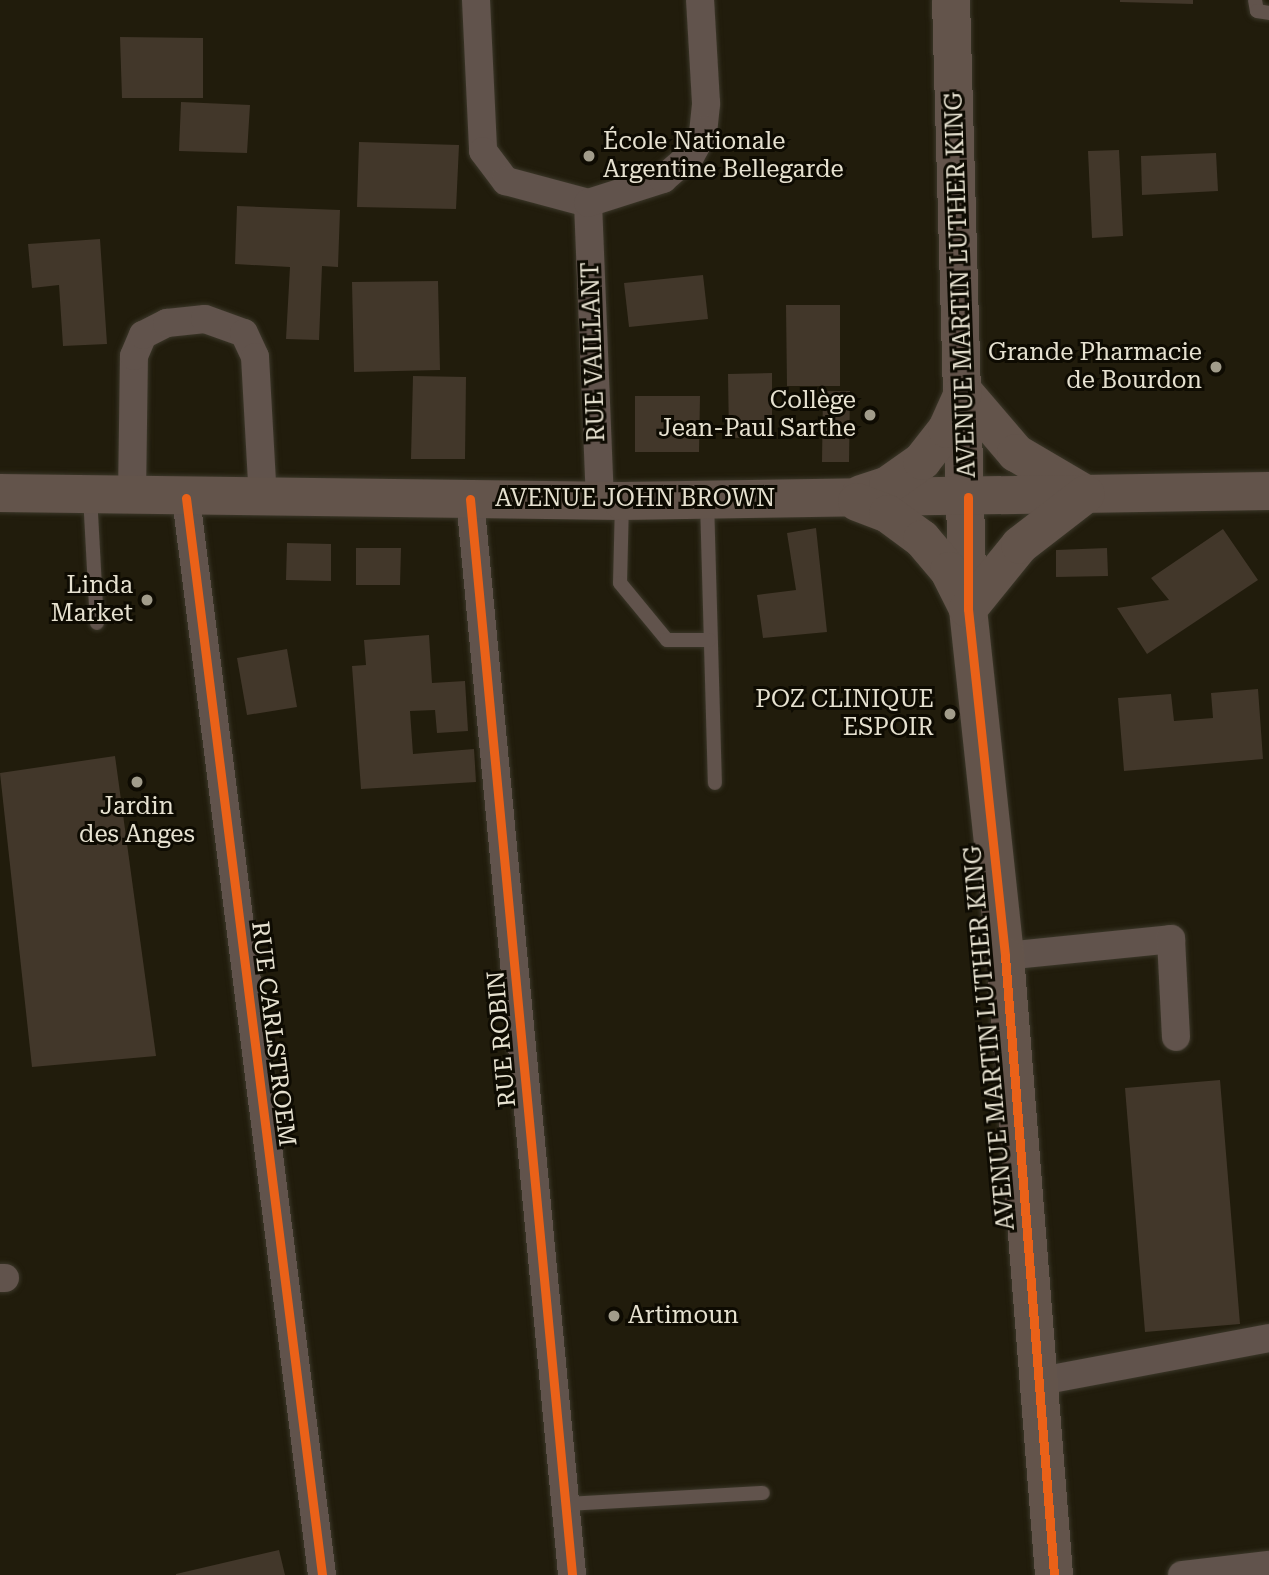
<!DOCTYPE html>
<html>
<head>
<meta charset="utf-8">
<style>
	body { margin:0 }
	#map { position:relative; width:1269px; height:1575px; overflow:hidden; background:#211c0c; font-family:"Roboto Serif",serif }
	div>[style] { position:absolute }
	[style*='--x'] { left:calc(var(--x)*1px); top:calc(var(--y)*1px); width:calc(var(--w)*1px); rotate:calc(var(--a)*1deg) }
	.building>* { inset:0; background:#42372a }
	.roads { filter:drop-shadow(0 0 2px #3b3729) drop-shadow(0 0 2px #3b3729) }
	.lane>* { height:14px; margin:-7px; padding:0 7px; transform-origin:7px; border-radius:7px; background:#61534c }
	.street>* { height:28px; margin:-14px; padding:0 14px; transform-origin:14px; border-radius:14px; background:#61534c }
	.secondary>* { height:38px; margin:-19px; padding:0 19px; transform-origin:19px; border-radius:19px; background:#63544b }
	.cycleway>* { height:9px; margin:-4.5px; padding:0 4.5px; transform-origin:4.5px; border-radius:4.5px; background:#ea6118 }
	.dots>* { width:19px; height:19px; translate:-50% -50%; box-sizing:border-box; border:4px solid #0e0b02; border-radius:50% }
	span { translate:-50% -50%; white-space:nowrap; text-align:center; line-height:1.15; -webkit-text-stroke:6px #0e0b02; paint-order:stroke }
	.poi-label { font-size:24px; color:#e6e1d0 }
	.left { translate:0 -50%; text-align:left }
	.right { translate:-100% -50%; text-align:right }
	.street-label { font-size:24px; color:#e6e1d0 }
</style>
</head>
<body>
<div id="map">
	<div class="building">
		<div style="clip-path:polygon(1120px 0,1193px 0,1193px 4px,1120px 2px)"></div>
		<div style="clip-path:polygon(120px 37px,203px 38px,203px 98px,122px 98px)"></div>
		<div style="clip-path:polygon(181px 102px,250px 105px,247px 153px,179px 151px)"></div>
		<div style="clip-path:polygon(359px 142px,459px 145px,456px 209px,357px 207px)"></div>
		<div style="clip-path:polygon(1119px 150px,1123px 236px,1092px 238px,1088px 151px)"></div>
		<div style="clip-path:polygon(1216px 153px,1218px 191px,1142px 195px,1141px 156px)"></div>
		<div style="clip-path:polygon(237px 206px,340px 210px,338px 267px,322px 266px,319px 340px,286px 339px,290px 267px,235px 264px)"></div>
		<div style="clip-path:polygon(100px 239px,107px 344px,63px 346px,59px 285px,32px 288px,28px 244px)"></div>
		<div style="clip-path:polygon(703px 275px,708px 319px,629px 327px,624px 283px)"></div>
		<div style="clip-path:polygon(438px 281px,440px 370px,354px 372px,352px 282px)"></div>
		<div style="clip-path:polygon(786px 305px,840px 305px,840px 386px,787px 386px)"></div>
		<div style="clip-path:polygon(772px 373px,772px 437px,729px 438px,728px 374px)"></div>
		<div style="clip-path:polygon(413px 376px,466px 377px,465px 459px,411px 459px)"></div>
		<div style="clip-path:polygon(823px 391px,850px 391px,849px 462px,822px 462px)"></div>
		<div style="clip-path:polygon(635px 396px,700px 396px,699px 452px,635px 452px)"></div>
		<div style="clip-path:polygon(816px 528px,827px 632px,763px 638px,757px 595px,796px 590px,787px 533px)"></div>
		<div style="clip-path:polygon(1223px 529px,1258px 580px,1147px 654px,1117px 608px,1169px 600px,1151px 578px)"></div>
		<div style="clip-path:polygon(287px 543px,331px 544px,331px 581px,286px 580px)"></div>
		<div style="clip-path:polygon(356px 548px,401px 548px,400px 585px,356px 585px)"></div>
		<div style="clip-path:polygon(1107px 548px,1108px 576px,1056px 577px,1056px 550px)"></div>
		<div style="clip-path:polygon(429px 635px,432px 683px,465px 681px,468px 731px,437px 733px,435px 710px,410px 711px,413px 754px,474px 749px,476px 782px,361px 789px,352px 666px,366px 665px,364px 640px)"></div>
		<div style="clip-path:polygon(287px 649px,297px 707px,247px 715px,237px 658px)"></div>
		<div style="clip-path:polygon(1258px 689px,1263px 759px,1124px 771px,1118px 698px,1171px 694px,1174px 721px,1213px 718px,1211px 693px)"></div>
		<div style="clip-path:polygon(115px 756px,156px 1056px,32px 1067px,0 773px)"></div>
		<div style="clip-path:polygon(1220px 1080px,1240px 1324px,1145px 1332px,1125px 1088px)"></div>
		<div style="clip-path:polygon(279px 1550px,285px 1575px,176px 1575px,176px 1574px)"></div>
	</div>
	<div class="roads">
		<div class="lane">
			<div style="--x:1255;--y:0;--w:11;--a:80"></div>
			<div style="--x:1257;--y:11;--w:12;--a:9"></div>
			<div style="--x:90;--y:495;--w:128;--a:86.9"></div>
			<div style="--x:707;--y:501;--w:282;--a:88.4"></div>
			<div style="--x:622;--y:502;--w:81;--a:91.4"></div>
			<div style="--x:620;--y:583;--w:74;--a:50.5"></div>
			<div style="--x:667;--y:640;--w:42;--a:0"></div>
			<div style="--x:565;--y:1504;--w:198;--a:-3.2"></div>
		</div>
		<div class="street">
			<div style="--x:476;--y:0;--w:151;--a:87.3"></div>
			<div style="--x:483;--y:151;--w:38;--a:53"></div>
			<div style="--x:506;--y:181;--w:85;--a:15"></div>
			<div style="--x:588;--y:203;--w:297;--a:87.7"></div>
			<div style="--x:588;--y:203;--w:79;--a:-17.7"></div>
			<div style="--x:663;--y:179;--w:37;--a:-41"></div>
			<div style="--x:691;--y:155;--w:25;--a:-61"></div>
			<div style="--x:703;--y:133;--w:30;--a:-84"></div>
			<div style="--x:706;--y:103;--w:103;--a:-93.3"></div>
			<div style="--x:132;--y:496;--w:140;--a:-89.2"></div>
			<div style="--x:134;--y:356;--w:23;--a:-67"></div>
			<div style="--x:143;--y:335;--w:27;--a:-27"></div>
			<div style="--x:167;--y:323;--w:38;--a:-6"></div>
			<div style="--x:205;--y:319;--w:41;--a:19.7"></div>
			<div style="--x:244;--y:333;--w:26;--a:65"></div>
			<div style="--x:255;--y:357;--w:142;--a:86.8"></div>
			<div style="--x:186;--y:498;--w:1086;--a:82.8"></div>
			<div style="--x:470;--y:499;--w:1081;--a:84.58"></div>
			<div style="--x:1005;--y:956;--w:167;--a:-5.8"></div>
			<div style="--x:1171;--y:939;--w:98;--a:87.1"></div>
			<div style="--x:0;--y:1278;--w:5;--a:0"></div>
			<div style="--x:1036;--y:1382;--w:237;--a:-10.7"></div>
			<div style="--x:1182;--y:1575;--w:88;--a:-6.6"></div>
		</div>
		<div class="secondary">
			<div style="--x:951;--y:0;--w:609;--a:88.4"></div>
			<div style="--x:968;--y:609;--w:349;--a:83.9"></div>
			<div style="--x:1005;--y:956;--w:621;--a:85.47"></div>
			<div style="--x:963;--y:391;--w:82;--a:49.5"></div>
			<div style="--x:1016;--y:453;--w:79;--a:30.5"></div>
			<div style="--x:0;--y:493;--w:622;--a:0.74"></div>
			<div style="--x:622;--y:501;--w:647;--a:-0.89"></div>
			<div style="--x:861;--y:494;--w:28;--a:-18"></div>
			<div style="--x:888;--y:485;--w:42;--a:-35.2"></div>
			<div style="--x:922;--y:461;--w:41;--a:-52"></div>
			<div style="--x:947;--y:429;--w:39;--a:-66"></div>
			<div style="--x:857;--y:502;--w:33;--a:21"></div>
			<div style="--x:888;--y:514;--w:42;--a:36.3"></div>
			<div style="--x:922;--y:539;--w:42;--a:49.8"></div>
			<div style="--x:949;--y:571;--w:42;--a:63.4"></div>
			<div style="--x:968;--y:609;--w:82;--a:-50.9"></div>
			<div style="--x:1020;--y:545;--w:83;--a:-37.7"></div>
		</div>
	</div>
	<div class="cycleway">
		<div style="--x:968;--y:497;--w:112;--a:90"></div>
		<div style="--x:968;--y:609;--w:349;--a:83.9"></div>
		<div style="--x:1005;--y:956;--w:621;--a:85.47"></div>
		<div style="--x:186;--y:498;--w:1086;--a:82.8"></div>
		<div style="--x:470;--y:499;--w:1081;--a:84.58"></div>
	</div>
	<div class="dots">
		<div style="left:589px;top:156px;background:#a19c8b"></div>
		<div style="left:1216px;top:367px;background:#a19c8b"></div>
		<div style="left:870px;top:415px;background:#a19c8b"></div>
		<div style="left:147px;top:600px;background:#a19c8b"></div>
		<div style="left:950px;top:714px;background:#a19c8b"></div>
		<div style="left:137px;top:782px;background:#a19c8b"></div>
		<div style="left:614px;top:1316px;background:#a19c8b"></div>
	</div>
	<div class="poi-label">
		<span class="left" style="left:603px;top:156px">École Nationale<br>Argentine Bellegarde</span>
		<span class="right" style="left:1202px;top:367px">Grande Pharmacie<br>de Bourdon</span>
		<span class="right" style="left:856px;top:415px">Collège<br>Jean-Paul Sarthe</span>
		<span class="right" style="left:133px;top:600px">Linda<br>Market</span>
		<span class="right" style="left:934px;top:714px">POZ CLINIQUE<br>ESPOIR</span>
		<span style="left:137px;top:821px">Jardin<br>des Anges</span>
		<span class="left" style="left:628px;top:1316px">Artimoun</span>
	</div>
	<div class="street-label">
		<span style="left:961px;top:285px;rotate:-92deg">AVENUE MARTIN LUTHER KING</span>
		<span style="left:594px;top:352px;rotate:-92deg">RUE VAILLANT</span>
		<span style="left:635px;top:499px">AVENUE JOHN BROWN</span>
		<span style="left:273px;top:1034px;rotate:83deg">RUE CARLSTROEM</span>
		<span style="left:990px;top:1038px;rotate:-95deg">AVENUE MARTIN LUTHER KING</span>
		<span style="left:502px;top:1039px;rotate:-95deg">RUE ROBIN</span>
	</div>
</div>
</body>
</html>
